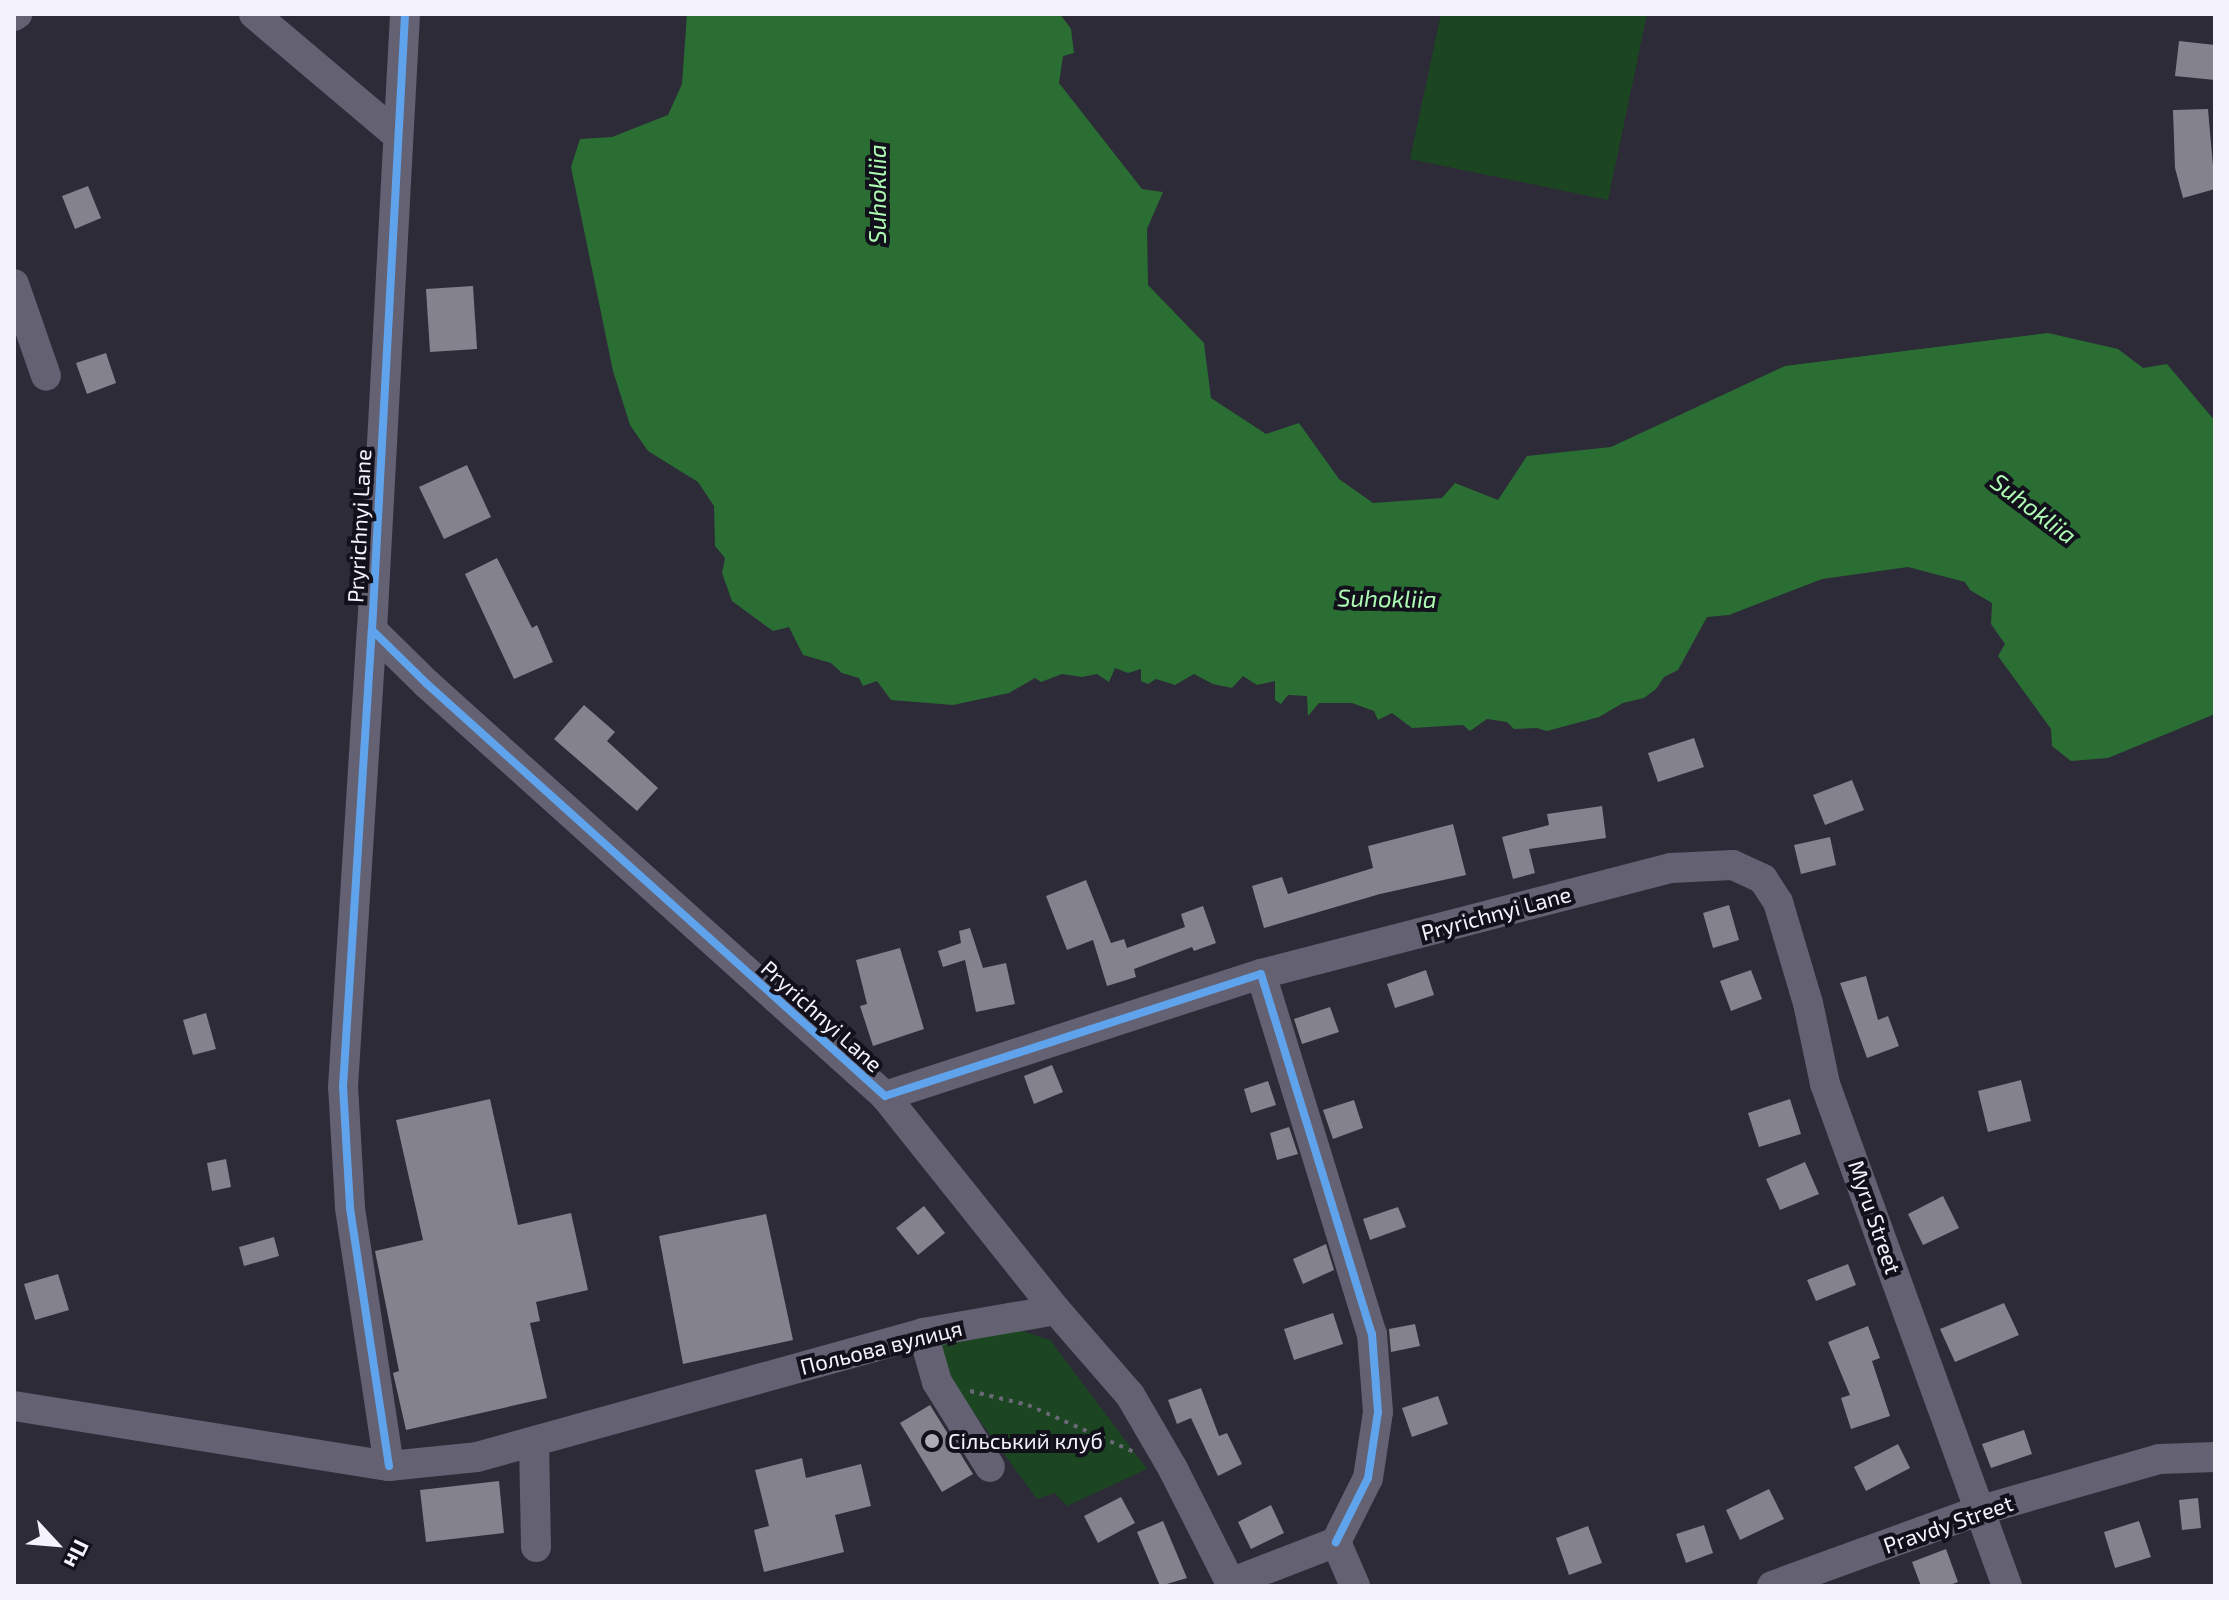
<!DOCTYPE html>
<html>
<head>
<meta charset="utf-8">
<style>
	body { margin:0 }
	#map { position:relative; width:2229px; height:1600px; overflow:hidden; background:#2c2b37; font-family:"Exo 2",sans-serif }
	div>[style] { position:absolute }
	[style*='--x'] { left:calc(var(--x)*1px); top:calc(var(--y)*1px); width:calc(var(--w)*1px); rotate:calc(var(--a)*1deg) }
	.green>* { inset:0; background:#1c4622 }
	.water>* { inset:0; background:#2a6e34 }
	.building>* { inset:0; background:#83828d }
	.path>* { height:4px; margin-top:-2px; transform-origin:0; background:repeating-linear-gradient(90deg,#6a6876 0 4px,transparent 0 10px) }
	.minor>* { height:30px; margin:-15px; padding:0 15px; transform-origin:15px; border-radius:15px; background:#636172 }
	.cycleway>* { height:8px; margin:-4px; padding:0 4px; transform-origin:4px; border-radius:4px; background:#60a3ed }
	.dots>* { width:22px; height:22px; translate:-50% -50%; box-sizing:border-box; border:4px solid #12101b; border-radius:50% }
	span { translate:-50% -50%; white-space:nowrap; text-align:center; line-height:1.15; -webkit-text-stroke:8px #12101b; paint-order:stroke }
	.street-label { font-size:22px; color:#f4f3fd }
	.poi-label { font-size:22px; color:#f4f3fd }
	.left { translate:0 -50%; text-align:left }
	.water-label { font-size:24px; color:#aefbb3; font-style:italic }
	.frame { position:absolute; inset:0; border:16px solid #f4f3fd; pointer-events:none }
	.north { position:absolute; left:16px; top:1504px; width:80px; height:80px; -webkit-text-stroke:6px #12101b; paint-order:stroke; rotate:116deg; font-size:22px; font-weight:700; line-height:32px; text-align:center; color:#f4f3fd }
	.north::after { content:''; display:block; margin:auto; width:28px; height:36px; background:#f4f3fd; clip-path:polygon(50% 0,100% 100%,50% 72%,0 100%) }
</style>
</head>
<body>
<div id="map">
	<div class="green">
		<div style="clip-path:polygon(1441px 14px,1647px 14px,1608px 200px,1410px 159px)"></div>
		<div style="clip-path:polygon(1016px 1329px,1050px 1340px,1147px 1469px,1067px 1506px,1055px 1493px,1037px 1499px,937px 1362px,939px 1341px)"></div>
	</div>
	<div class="water">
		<div style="clip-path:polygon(687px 14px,1060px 14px,1071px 29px,1074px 53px,1063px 56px,1059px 83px,1142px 189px,1163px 192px,1147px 229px,1148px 285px,1204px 343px,1211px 398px,1266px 434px,1299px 423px,1339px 479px,1373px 503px,1442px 498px,1455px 483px,1498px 500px,1527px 456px,1611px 447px,1785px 366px,2048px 333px,2118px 349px,2143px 368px,2167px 364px,2215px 421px,2215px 714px,2108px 758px,2071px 761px,2052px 746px,2051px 729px,1998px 656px,2005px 644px,1991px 624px,1992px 603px,1970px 590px,1965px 582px,1908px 567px,1822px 579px,1729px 615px,1707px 617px,1678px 670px,1664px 677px,1656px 689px,1644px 698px,1623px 703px,1599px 717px,1547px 731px,1537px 728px,1514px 729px,1507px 722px,1487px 719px,1470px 731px,1463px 725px,1412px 728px,1392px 713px,1378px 720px,1374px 711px,1352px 703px,1319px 703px,1308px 716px,1307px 696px,1288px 695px,1281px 704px,1275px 700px,1275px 681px,1257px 685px,1243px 676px,1232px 688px,1213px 684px,1194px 674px,1175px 685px,1156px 679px,1148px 684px,1141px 681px,1141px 669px,1128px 673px,1115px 668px,1109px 682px,1097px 674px,1082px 677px,1062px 674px,1041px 682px,1035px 678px,1009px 693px,953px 705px,891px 700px,877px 681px,863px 686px,859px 678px,842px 673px,831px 663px,803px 655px,789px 627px,773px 631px,732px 601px,722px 573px,725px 558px,715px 546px,714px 506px,698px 482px,648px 451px,630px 425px,613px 371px,571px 167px,580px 139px,612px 137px,668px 115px,682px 84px)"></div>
	</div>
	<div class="building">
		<div style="clip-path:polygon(2179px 41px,2215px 45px,2215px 80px,2175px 76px)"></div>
		<div style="clip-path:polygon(2208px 109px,2215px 189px,2183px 198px,2175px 168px,2173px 110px)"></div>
		<div style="clip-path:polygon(88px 186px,101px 218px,75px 229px,62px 196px)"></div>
		<div style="clip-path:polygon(473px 286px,477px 349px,430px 352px,426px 289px)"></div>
		<div style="clip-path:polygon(106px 353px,116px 383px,87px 394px,76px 363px)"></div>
		<div style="clip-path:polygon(467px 465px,491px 517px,444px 539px,419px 487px)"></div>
		<div style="clip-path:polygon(497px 558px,532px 628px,537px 625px,553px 662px,514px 679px,465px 574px)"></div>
		<div style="clip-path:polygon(584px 705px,615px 732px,607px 741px,658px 788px,637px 811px,554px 739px)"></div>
		<div style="clip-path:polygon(1694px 738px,1704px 767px,1658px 782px,1648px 753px)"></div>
		<div style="clip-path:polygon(1852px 780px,1864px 810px,1825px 825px,1813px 795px)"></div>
		<div style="clip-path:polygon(1602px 806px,1606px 838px,1529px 849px,1535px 873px,1513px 879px,1502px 837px,1549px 825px,1547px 814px)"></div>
		<div style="clip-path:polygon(1453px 824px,1466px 875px,1380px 894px,1264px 928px,1252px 886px,1282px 877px,1288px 894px,1373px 868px,1368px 846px)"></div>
		<div style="clip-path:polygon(1830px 837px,1836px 865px,1801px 874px,1794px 845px)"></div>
		<div style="clip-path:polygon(1086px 880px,1111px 943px,1124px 939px,1127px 948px,1185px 927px,1181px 914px,1203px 906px,1216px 943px,1194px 951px,1192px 947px,1134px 969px,1136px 977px,1107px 986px,1093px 940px,1067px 950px,1046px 896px)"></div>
		<div style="clip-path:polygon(1729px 905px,1739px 940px,1713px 948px,1703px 913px)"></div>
		<div style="clip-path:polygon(970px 928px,983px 968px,1006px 963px,1015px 1004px,976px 1012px,965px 960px,943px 967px,938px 951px,961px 943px,959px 931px)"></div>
		<div style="clip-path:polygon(900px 948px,924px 1029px,873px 1046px,860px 1006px,867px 1004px,856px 960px)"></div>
		<div style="clip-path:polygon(1426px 970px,1434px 995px,1395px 1008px,1387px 984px)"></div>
		<div style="clip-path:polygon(1751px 970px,1762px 999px,1731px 1011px,1720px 981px)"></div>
		<div style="clip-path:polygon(1866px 976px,1878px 1020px,1888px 1016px,1899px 1046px,1867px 1058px,1840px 983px)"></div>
		<div style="clip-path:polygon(1330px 1007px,1339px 1032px,1302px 1044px,1294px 1019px)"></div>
		<div style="clip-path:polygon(206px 1013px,216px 1049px,193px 1055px,183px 1020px)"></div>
		<div style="clip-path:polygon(1052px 1065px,1063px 1092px,1034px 1104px,1024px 1076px)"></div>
		<div style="clip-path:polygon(2021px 1080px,2031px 1121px,1988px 1132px,1978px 1091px)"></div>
		<div style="clip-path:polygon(1268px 1081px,1276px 1105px,1251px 1113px,1244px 1089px)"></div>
		<div style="clip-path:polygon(490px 1099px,518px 1225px,571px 1213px,588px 1290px,536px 1302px,540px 1321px,530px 1323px,547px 1398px,406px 1430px,393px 1373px,399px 1371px,375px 1251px,423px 1240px,396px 1120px)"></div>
		<div style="clip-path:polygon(1790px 1099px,1801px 1134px,1759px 1147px,1748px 1113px)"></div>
		<div style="clip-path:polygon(1354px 1100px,1363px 1128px,1333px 1139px,1323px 1110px)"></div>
		<div style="clip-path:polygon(1289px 1127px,1298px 1154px,1277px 1160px,1270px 1133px)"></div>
		<div style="clip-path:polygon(226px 1159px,231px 1187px,212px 1191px,207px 1163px)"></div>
		<div style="clip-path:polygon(1805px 1162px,1819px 1194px,1780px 1210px,1766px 1179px)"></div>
		<div style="clip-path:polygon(1943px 1196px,1959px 1228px,1923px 1245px,1908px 1214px)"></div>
		<div style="clip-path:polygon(924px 1206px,945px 1233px,918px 1255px,896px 1228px)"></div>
		<div style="clip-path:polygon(1398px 1207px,1406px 1227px,1370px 1240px,1363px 1219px)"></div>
		<div style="clip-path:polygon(766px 1214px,793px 1340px,683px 1364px,659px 1236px)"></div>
		<div style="clip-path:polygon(274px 1237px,279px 1256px,244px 1266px,239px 1247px)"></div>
		<div style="clip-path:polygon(1326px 1244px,1334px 1270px,1303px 1284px,1293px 1259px)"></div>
		<div style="clip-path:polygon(1848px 1264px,1856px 1285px,1816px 1301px,1807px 1280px)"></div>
		<div style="clip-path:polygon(58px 1274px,69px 1310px,35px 1320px,24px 1284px)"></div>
		<div style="clip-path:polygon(2004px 1303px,2019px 1335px,1955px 1362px,1940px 1329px)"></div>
		<div style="clip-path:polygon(1333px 1313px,1343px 1344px,1294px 1360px,1284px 1329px)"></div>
		<div style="clip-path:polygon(1415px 1324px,1420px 1346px,1391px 1352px,1389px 1329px)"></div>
		<div style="clip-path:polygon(1868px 1326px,1880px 1358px,1872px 1361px,1890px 1416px,1851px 1429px,1841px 1398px,1850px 1395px,1828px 1342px)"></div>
		<div style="clip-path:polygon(1201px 1388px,1219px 1436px,1227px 1433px,1242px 1464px,1218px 1476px,1191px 1418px,1177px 1424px,1168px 1400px)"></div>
		<div style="clip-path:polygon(1438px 1396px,1448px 1424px,1412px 1437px,1402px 1408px)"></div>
		<div style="clip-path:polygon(930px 1405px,973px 1474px,942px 1492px,900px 1423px)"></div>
		<div style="clip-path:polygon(2024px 1430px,2032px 1454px,1991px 1468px,1982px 1444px)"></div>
		<div style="clip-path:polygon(1898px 1444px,1910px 1468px,1866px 1491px,1854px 1467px)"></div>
		<div style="clip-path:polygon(802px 1458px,806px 1478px,861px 1464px,871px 1506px,835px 1515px,844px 1552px,764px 1572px,754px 1530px,769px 1526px,755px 1470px)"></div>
		<div style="clip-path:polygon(499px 1481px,504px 1533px,426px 1542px,420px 1490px)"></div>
		<div style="clip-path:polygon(1769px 1489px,1784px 1519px,1740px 1540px,1726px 1510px)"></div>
		<div style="clip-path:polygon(1121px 1497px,1135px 1523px,1098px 1543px,1084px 1516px)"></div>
		<div style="clip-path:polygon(2198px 1498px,2201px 1528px,2182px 1530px,2179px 1500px)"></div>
		<div style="clip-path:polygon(1271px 1505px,1284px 1533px,1251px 1549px,1238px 1522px)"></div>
		<div style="clip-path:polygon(1163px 1521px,1187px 1578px,1160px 1586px,1137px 1532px)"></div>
		<div style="clip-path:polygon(2139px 1521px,2151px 1557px,2115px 1568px,2104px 1532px)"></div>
		<div style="clip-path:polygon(1704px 1525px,1713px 1553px,1686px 1563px,1676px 1534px)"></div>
		<div style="clip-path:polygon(1588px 1526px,1602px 1563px,1569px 1575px,1556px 1538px)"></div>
		<div style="clip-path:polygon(1946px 1549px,1958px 1582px,1947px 1586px,1921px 1586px,1912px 1562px)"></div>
	</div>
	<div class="path">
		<div style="--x:970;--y:1391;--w:60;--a:13.6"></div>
		<div style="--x:1028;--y:1405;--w:116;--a:23.9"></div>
	</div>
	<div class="minor">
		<div style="--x:254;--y:14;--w:187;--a:40.2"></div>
		<div style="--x:14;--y:16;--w:4;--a:-34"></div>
		<div style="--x:14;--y:284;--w:97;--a:70.8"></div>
		<div style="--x:372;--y:630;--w:77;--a:44.5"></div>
		<div style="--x:427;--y:684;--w:616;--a:41.97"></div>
		<div style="--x:885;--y:1096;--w:395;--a:-18"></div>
		<div style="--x:1261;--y:974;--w:377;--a:72.9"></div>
		<div style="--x:1372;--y:1334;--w:78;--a:85.6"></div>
		<div style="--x:1378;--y:1412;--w:67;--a:98.6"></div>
		<div style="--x:1368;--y:1478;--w:72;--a:116.6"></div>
		<div style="--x:1261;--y:974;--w:423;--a:-14.5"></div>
		<div style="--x:1671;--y:868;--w:62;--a:-2.8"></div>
		<div style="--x:1733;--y:865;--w:33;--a:25"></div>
		<div style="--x:1763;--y:879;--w:27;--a:57"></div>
		<div style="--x:1778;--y:902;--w:105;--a:73.5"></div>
		<div style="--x:1808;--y:1003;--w:83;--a:78.1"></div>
		<div style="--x:1825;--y:1084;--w:534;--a:70.07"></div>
		<div style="--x:885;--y:1096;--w:274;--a:51.4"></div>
		<div style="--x:923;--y:1333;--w:51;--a:74.1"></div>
		<div style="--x:937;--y:1382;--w:100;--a:58.1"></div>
		<div style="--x:14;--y:1406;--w:380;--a:9.1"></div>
		<div style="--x:389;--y:1466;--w:88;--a:-5.8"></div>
		<div style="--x:477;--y:1457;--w:463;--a:-15.5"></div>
		<div style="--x:923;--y:1333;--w:135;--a:-9.8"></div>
		<div style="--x:1056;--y:1310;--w:113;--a:49"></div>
		<div style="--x:1130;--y:1395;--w:86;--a:59.8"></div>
		<div style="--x:1173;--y:1469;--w:131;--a:63.2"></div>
		<div style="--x:534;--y:1442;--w:105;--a:88.9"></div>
		<div style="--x:389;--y:1466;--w:262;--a:-98.6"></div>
		<div style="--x:350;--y:1207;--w:120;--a:-93.3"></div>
		<div style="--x:343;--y:1087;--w:458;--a:-86.4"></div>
		<div style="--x:372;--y:630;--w:617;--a:-86.93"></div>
		<div style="--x:1336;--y:1542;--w:48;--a:66.6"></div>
		<div style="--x:1230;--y:1583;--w:114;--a:-21.1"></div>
		<div style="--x:1772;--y:1586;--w:219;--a:-20"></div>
		<div style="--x:1978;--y:1511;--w:188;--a:-16"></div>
		<div style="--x:2159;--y:1459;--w:56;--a:-2"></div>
	</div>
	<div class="cycleway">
		<div style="--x:372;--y:630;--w:77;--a:44.5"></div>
		<div style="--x:427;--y:684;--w:616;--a:41.97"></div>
		<div style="--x:885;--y:1096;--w:395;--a:-18"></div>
		<div style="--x:1261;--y:974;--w:377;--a:72.9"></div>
		<div style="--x:1372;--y:1334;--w:78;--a:85.6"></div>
		<div style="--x:1378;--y:1412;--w:67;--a:98.6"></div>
		<div style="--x:1368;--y:1478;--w:72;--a:116.6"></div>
		<div style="--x:389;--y:1466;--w:262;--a:-98.6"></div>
		<div style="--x:350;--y:1207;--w:120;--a:-93.3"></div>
		<div style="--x:343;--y:1087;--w:458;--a:-86.4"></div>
		<div style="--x:372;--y:630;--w:617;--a:-86.93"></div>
	</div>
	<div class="dots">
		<div style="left:932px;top:1441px;background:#aeadb8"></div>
	</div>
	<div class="street-label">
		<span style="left:359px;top:526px;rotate:-87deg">Pryrichnyi Lane</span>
		<span style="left:1496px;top:913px;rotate:-15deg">Pryrichnyi Lane</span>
		<span style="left:822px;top:1016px;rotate:42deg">Pryrichnyi Lane</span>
		<span style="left:1875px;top:1217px;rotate:71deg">Myru Street</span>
		<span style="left:881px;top:1347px;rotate:-14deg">Польова вулиця</span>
		<span style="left:1948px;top:1524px;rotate:-19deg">Pravdy Street</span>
	</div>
	<div class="poi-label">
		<span class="left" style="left:948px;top:1441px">Сільський клуб</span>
	</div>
	<div class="water-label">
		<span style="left:877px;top:194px;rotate:-90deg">Suhokliia</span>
		<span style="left:2034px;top:508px;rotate:37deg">Suhokliia</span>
		<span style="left:1387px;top:598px;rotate:1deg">Suhokliia</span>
	</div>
	<div class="frame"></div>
	<div class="north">Пн</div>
</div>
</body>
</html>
